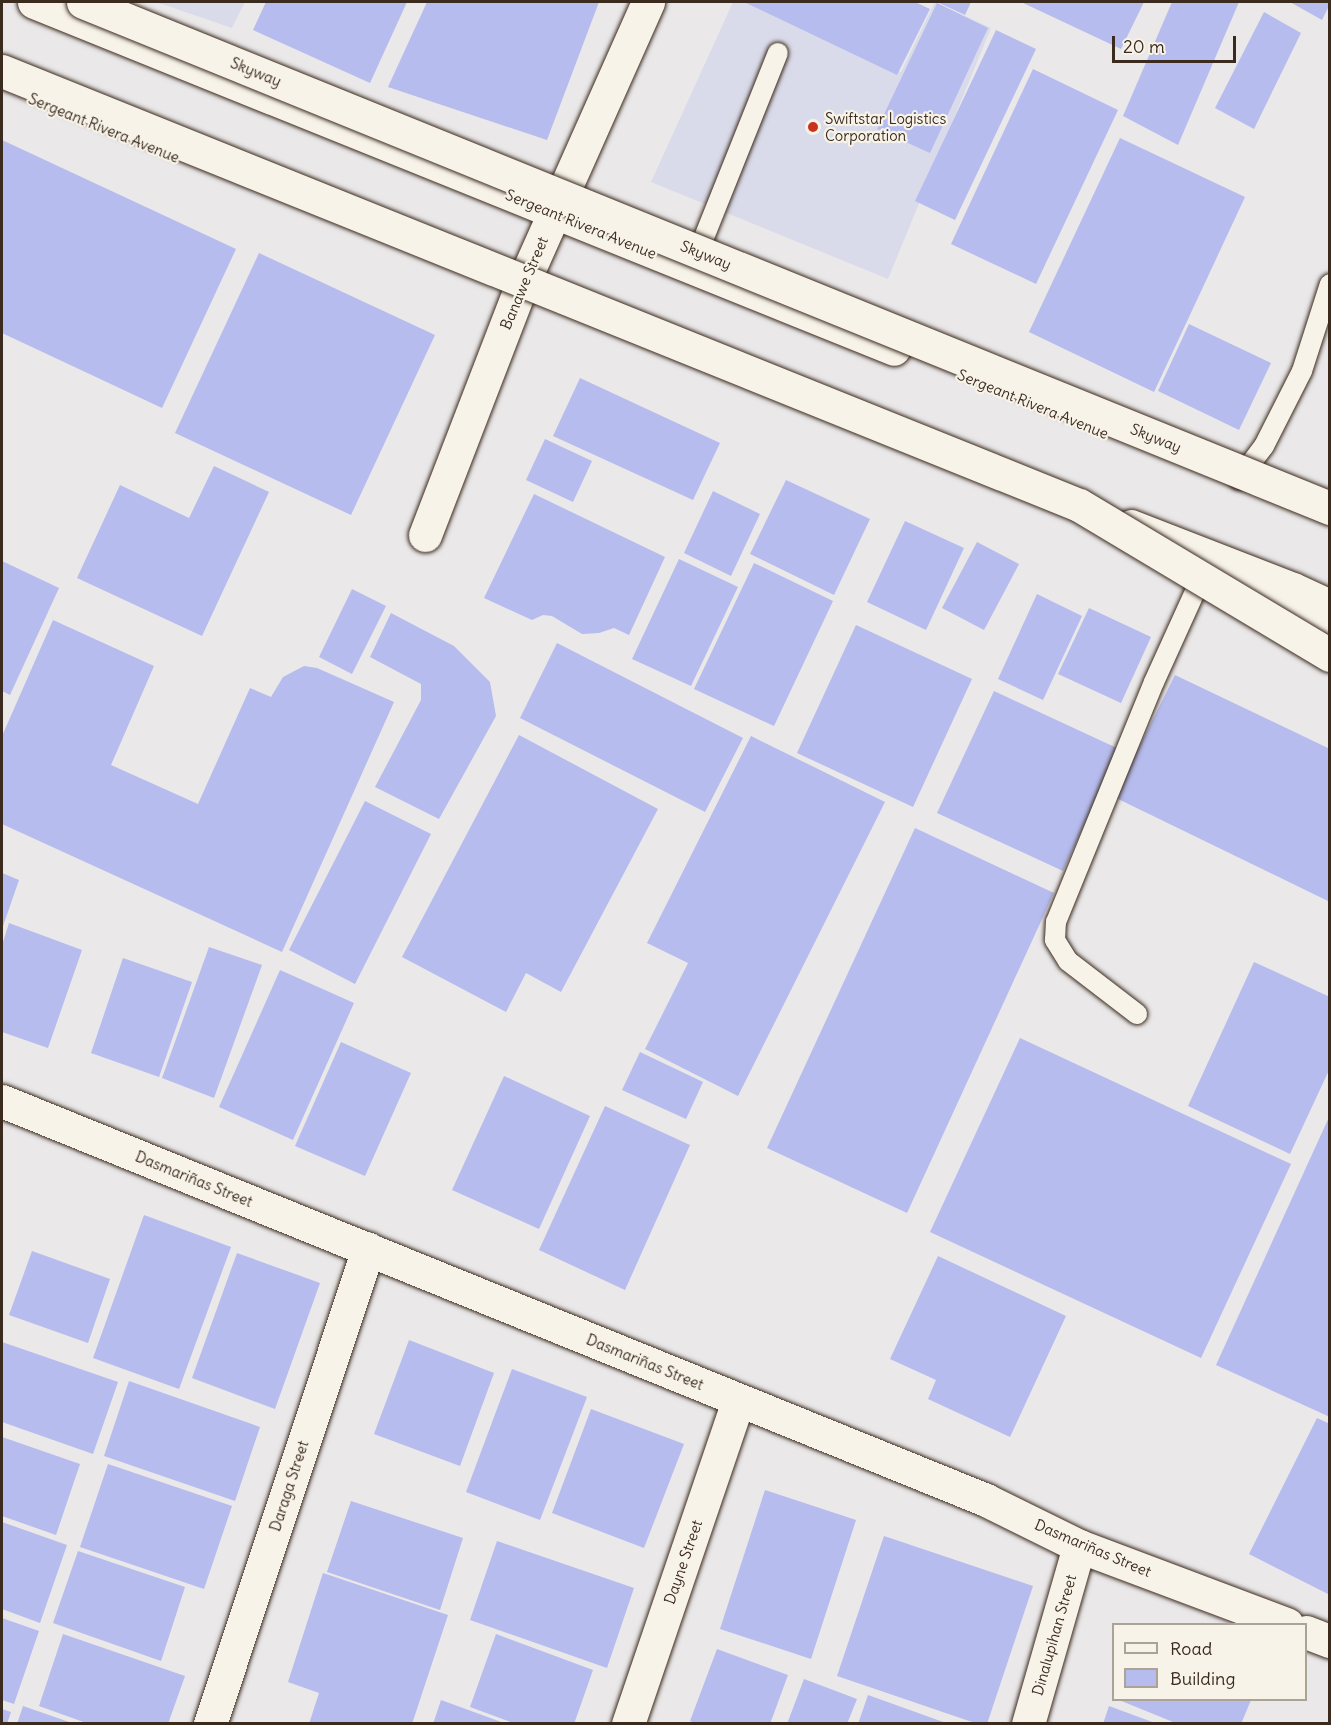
<!DOCTYPE html>
<html>
<head>
<meta charset="utf-8">
<style>
	body { margin:0 }
	#map { position:relative; width:1331px; height:1725px; overflow:hidden; background:#eae8e9; font-family:Delius,sans-serif }
	div>[style] { position:absolute }
	[style*='--x'] { left:calc(var(--x)*1px); top:calc(var(--y)*1px); width:calc(var(--w)*1px); rotate:calc(var(--a)*1deg) }
	.built>* { inset:0; background:#dadbea }
	.building>* { inset:0; background:#b6bced }
	.roads { filter:drop-shadow(0 0 2px #3b2a1e) drop-shadow(0 0 2px #3b2a1e) }
	.lane>* { height:20px; margin:-10px; padding:0 10px; transform-origin:10px; border-radius:10px; background:#f7f3e8 }
	.street>* { height:33px; margin:-16.5px; padding:0 16.5px; transform-origin:16.5px; border-radius:16.5px; background:#f7f3e8 }
	.secondary>* { height:33px; margin:-16.5px; padding:0 16.5px; transform-origin:16.5px; border-radius:16.5px; background:#f7f3e8 }
	.primary>* { height:33px; margin:-16.5px; padding:0 16.5px; transform-origin:16.5px; border-radius:16.5px; background:#f7f3e8 }
	.highway>* { height:33px; margin:-16.5px; padding:0 16.5px; transform-origin:16.5px; border-radius:16.5px; background:#f7f3e8 }
	.bridges { filter:drop-shadow(0 0 2px #3b2a1e) drop-shadow(0 0 2px #3b2a1e) }
	.highway-bridge>* { height:33px; margin:-16.5px; padding:0 16.5px; transform-origin:16.5px; border-radius:16.5px; background:#f7f3e8 }
	.dots>* { width:16px; height:16px; translate:-50% -50%; box-sizing:border-box; border:3px solid #f7f3e8; border-radius:50% }
	span { translate:-50% -50%; white-space:nowrap; text-align:center; line-height:1.15; -webkit-text-stroke:4.5px #f7f3e8; paint-order:stroke }
	.street-label { font-size:15px; color:#3b2a1e }
	.poi-label { font-size:15px; color:#3b2a1e }
	.left { translate:0 -50%; text-align:left }
	.frame { position:absolute; inset:0; border:3px solid #3b2a1e; pointer-events:none }
	.legend { position:absolute; left:1112px; top:1623px; width:195px; height:78px; box-sizing:border-box; background:#f7f3e8; border:2px solid #aca397; margin:0; padding:8px 10px; list-style:none; font-size:18px; color:#3b2a1e }
	.legend li { display:flex; align-items:center; gap:12px; height:30px }
	.legend b { width:30px; border:2px solid #aca397 }
	.scale { position:absolute; left:1112px; top:36px; width:124px; height:27px; box-sizing:border-box; border:3px solid #3b2a1e; border-top:0; padding-left:8px; font-size:18px; line-height:21px; white-space:nowrap; color:#3b2a1e; -webkit-text-stroke:4px #f7f3e8; paint-order:stroke }
</style>
</head>
<body>
<div id="map">
	<div class="built">
		<div style="clip-path:polygon(156px 2px,245px 2px,232px 28px)"></div>
		<div style="clip-path:polygon(733px 2px,747px 2px,901px 72px,935px 2px,991px 28px,888px 279px,651px 182px)"></div>
	</div>
	<div class="building">
		<div style="clip-path:polygon(266px 2px,407px 2px,370px 83px,253px 30px)"></div>
		<div style="clip-path:polygon(427px 2px,599px 2px,547px 140px,388px 87px)"></div>
		<div style="clip-path:polygon(744px 2px,915px 2px,930px 9px,897px 75px)"></div>
		<div style="clip-path:polygon(937px 2px,971px 2px,965px 15px)"></div>
		<div style="clip-path:polygon(1021px 2px,1144px 2px,1121px 49px)"></div>
		<div style="clip-path:polygon(1172px 2px,1239px 2px,1178px 145px,1123px 116px)"></div>
		<div style="clip-path:polygon(1290px 2px,1330px 2px,1330px 4px,1322px 20px)"></div>
		<div style="clip-path:polygon(937px 3px,988px 28px,930px 153px,877px 129px)"></div>
		<div style="clip-path:polygon(1264px 12px,1301px 33px,1254px 129px,1215px 108px)"></div>
		<div style="clip-path:polygon(996px 30px,1036px 49px,955px 220px,915px 201px)"></div>
		<div style="clip-path:polygon(1033px 69px,1118px 110px,1036px 284px,951px 244px)"></div>
		<div style="clip-path:polygon(1120px 138px,1245px 197px,1154px 392px,1029px 332px)"></div>
		<div style="clip-path:polygon(2px 140px,236px 249px,162px 408px,2px 333px)"></div>
		<div style="clip-path:polygon(259px 253px,435px 335px,351px 515px,175px 433px)"></div>
		<div style="clip-path:polygon(1189px 324px,1271px 363px,1239px 430px,1158px 391px)"></div>
		<div style="clip-path:polygon(580px 378px,720px 443px,693px 500px,553px 436px)"></div>
		<div style="clip-path:polygon(545px 439px,592px 461px,573px 502px,526px 480px)"></div>
		<div style="clip-path:polygon(214px 466px,269px 492px,202px 636px,77px 578px,120px 485px,189px 518px)"></div>
		<div style="clip-path:polygon(786px 480px,870px 519px,834px 595px,750px 554px)"></div>
		<div style="clip-path:polygon(713px 491px,760px 514px,731px 576px,684px 553px)"></div>
		<div style="clip-path:polygon(534px 494px,665px 557px,629px 635px,614px 628px,599px 633px,582px 634px,552px 616px,543px 615px,532px 620px,484px 598px)"></div>
		<div style="clip-path:polygon(905px 521px,964px 548px,926px 630px,867px 602px)"></div>
		<div style="clip-path:polygon(977px 542px,1019px 564px,984px 630px,942px 608px)"></div>
		<div style="clip-path:polygon(679px 559px,738px 587px,691px 686px,632px 659px)"></div>
		<div style="clip-path:polygon(2px 561px,59px 588px,10px 695px,2px 691px)"></div>
		<div style="clip-path:polygon(754px 563px,833px 601px,774px 726px,694px 689px)"></div>
		<div style="clip-path:polygon(352px 589px,386px 606px,352px 674px,319px 657px)"></div>
		<div style="clip-path:polygon(1037px 594px,1082px 616px,1043px 700px,998px 679px)"></div>
		<div style="clip-path:polygon(1089px 608px,1151px 637px,1121px 703px,1058px 674px)"></div>
		<div style="clip-path:polygon(391px 613px,454px 646px,490px 682px,496px 716px,439px 819px,375px 787px,421px 700px,421px 684px,370px 657px)"></div>
		<div style="clip-path:polygon(53px 620px,154px 666px,111px 765px,198px 804px,250px 688px,271px 697px,283px 677px,304px 666px,317px 668px,394px 702px,282px 952px,2px 824px,2px 736px)"></div>
		<div style="clip-path:polygon(856px 625px,972px 679px,913px 807px,797px 753px)"></div>
		<div style="clip-path:polygon(557px 643px,743px 738px,705px 812px,520px 718px)"></div>
		<div style="clip-path:polygon(1175px 675px,1330px 749px,1330px 902px,1114px 797px)"></div>
		<div style="clip-path:polygon(994px 691px,1119px 749px,1063px 871px,937px 813px)"></div>
		<div style="clip-path:polygon(519px 735px,658px 809px,561px 992px,526px 973px,506px 1012px,402px 957px)"></div>
		<div style="clip-path:polygon(751px 736px,885px 802px,738px 1096px,645px 1049px,688px 963px,647px 943px)"></div>
		<div style="clip-path:polygon(365px 801px,431px 834px,355px 984px,289px 950px)"></div>
		<div style="clip-path:polygon(915px 828px,1054px 893px,907px 1213px,767px 1148px)"></div>
		<div style="clip-path:polygon(2px 873px,19px 880px,2px 929px)"></div>
		<div style="clip-path:polygon(9px 923px,82px 950px,48px 1048px,2px 1032px,2px 945px)"></div>
		<div style="clip-path:polygon(209px 947px,262px 965px,214px 1098px,162px 1078px)"></div>
		<div style="clip-path:polygon(123px 958px,192px 982px,159px 1077px,91px 1053px)"></div>
		<div style="clip-path:polygon(1254px 962px,1330px 997px,1330px 1068px,1290px 1154px,1188px 1106px)"></div>
		<div style="clip-path:polygon(280px 970px,354px 1003px,293px 1140px,219px 1107px)"></div>
		<div style="clip-path:polygon(1020px 1038px,1291px 1164px,1201px 1358px,930px 1232px)"></div>
		<div style="clip-path:polygon(341px 1042px,411px 1073px,365px 1176px,295px 1146px)"></div>
		<div style="clip-path:polygon(640px 1052px,703px 1082px,686px 1119px,622px 1090px)"></div>
		<div style="clip-path:polygon(504px 1076px,590px 1116px,539px 1229px,452px 1190px)"></div>
		<div style="clip-path:polygon(605px 1106px,690px 1145px,625px 1290px,539px 1250px)"></div>
		<div style="clip-path:polygon(1330px 1115px,1330px 1417px,1216px 1365px)"></div>
		<div style="clip-path:polygon(144px 1215px,231px 1247px,179px 1389px,93px 1358px)"></div>
		<div style="clip-path:polygon(32px 1251px,110px 1279px,88px 1343px,9px 1315px)"></div>
		<div style="clip-path:polygon(237px 1253px,320px 1283px,275px 1409px,192px 1378px)"></div>
		<div style="clip-path:polygon(938px 1256px,1066px 1316px,1010px 1437px,928px 1399px,936px 1380px,890px 1359px)"></div>
		<div style="clip-path:polygon(409px 1340px,494px 1373px,460px 1466px,374px 1434px)"></div>
		<div style="clip-path:polygon(2px 1342px,118px 1382px,93px 1454px,2px 1422px)"></div>
		<div style="clip-path:polygon(512px 1369px,587px 1397px,540px 1520px,466px 1492px)"></div>
		<div style="clip-path:polygon(129px 1381px,260px 1427px,235px 1501px,104px 1456px)"></div>
		<div style="clip-path:polygon(591px 1409px,684px 1444px,644px 1548px,552px 1513px)"></div>
		<div style="clip-path:polygon(1317px 1418px,1330px 1424px,1328px 1594px,1249px 1554px)"></div>
		<div style="clip-path:polygon(2px 1437px,80px 1464px,56px 1535px,2px 1516px)"></div>
		<div style="clip-path:polygon(108px 1464px,232px 1506px,204px 1589px,80px 1547px)"></div>
		<div style="clip-path:polygon(765px 1490px,856px 1520px,811px 1659px,720px 1629px)"></div>
		<div style="clip-path:polygon(351px 1501px,463px 1538px,440px 1610px,327px 1572px)"></div>
		<div style="clip-path:polygon(2px 1522px,67px 1545px,40px 1623px,2px 1609px)"></div>
		<div style="clip-path:polygon(884px 1536px,1033px 1586px,987px 1724px,978px 1724px,837px 1676px)"></div>
		<div style="clip-path:polygon(497px 1541px,634px 1588px,607px 1668px,470px 1620px)"></div>
		<div style="clip-path:polygon(78px 1551px,185px 1587px,161px 1661px,53px 1623px)"></div>
		<div style="clip-path:polygon(323px 1573px,448px 1615px,412px 1724px,309px 1724px,319px 1693px,288px 1682px)"></div>
		<div style="clip-path:polygon(2px 1618px,39px 1631px,14px 1704px,2px 1700px)"></div>
		<div style="clip-path:polygon(63px 1634px,185px 1676px,168px 1724px,89px 1724px,39px 1706px)"></div>
		<div style="clip-path:polygon(496px 1634px,593px 1670px,574px 1724px,516px 1724px,470px 1707px)"></div>
		<div style="clip-path:polygon(717px 1649px,788px 1675px,770px 1724px,698px 1724px,690px 1721px)"></div>
		<div style="clip-path:polygon(804px 1679px,857px 1699px,847px 1724px,787px 1724px)"></div>
		<div style="clip-path:polygon(868px 1695px,946px 1723px,946px 1724px,858px 1724px)"></div>
		<div style="clip-path:polygon(441px 1700px,504px 1723px,504px 1724px,433px 1724px)"></div>
		<div style="clip-path:polygon(1119px 1700px,1251px 1700px,1241px 1724px,1178px 1724px)"></div>
		<div style="clip-path:polygon(23px 1706px,72px 1723px,72px 1724px,17px 1724px)"></div>
		<div style="clip-path:polygon(1109px 1706px,1155px 1723px,1155px 1724px,1103px 1724px)"></div>
		<div style="clip-path:polygon(2px 1709px,11px 1712px,7px 1724px,2px 1724px)"></div>
	</div>
	<div class="roads">
		<div class="lane">
			<div style="--x:695;--y:260;--w:223;--a:-68.2"></div>
			<div style="--x:1239;--y:479;--w:41;--a:-52.9"></div>
			<div style="--x:1264;--y:446;--w:84;--a:-63.1"></div>
			<div style="--x:1302;--y:371;--w:91;--a:-72.2"></div>
			<div style="--x:1137;--y:1014;--w:87;--a:-142.5"></div>
			<div style="--x:1068;--y:961;--w:25;--a:-122"></div>
			<div style="--x:1055;--y:940;--w:18;--a:-87"></div>
			<div style="--x:1056;--y:922;--w:259;--a:-67.8"></div>
			<div style="--x:1154;--y:682;--w:116;--a:-65.6"></div>
		</div>
		<div class="street">
			<div style="--x:425;--y:535;--w:258;--a:-68.9"></div>
			<div style="--x:2;--y:1101;--w:1062;--a:22.07"></div>
			<div style="--x:986;--y:1500;--w:104;--a:26.3"></div>
			<div style="--x:1079;--y:1546;--w:222;--a:20.6"></div>
			<div style="--x:1306;--y:1632;--w:26;--a:21"></div>
			<div style="--x:210;--y:1724;--w:501;--a:-71.6"></div>
			<div style="--x:628;--y:1724;--w:342;--a:-71.2"></div>
			<div style="--x:1028;--y:1724;--w:185;--a:-74"></div>
		</div>
		<div class="secondary">
			<div style="--x:518;--y:294;--w:320;--a:-66"></div>
		</div>
		<div class="primary">
			<div style="--x:34;--y:2;--w:927;--a:21.97"></div>
			<div style="--x:1230;--y:582;--w:110;--a:24.2"></div>
		</div>
		<div class="highway">
			<div style="--x:1131;--y:526;--w:174;--a:21.3"></div>
			<div style="--x:1293;--y:589;--w:41;--a:24.7"></div>
		</div>
	</div>
	<div class="bridges">
		<div class="highway-bridge">
			<div style="--x:83;--y:2;--w:1346;--a:22.09"></div>
			<div style="--x:2;--y:71;--w:1161;--a:21.95"></div>
			<div style="--x:1079;--y:505;--w:292;--a:30.9"></div>
		</div>
	</div>
	<div class="dots">
		<div style="left:813px;top:127px;background:#c8321e"></div>
	</div>
	<div class="street-label">
		<span style="left:256px;top:72px;rotate:22deg">Skyway</span>
		<span style="left:104px;top:128px;rotate:22deg">Sergeant Rivera Avenue</span>
		<span style="left:581px;top:224px;rotate:22deg">Sergeant Rivera Avenue</span>
		<span style="left:706px;top:255px;rotate:22deg">Skyway</span>
		<span style="left:524px;top:283px;rotate:-67deg">Banawe Street</span>
		<span style="left:1033px;top:404px;rotate:22deg">Sergeant Rivera Avenue</span>
		<span style="left:1156px;top:438px;rotate:22deg">Skyway</span>
		<span style="left:194px;top:1179px;rotate:22deg">Dasmariñas Street</span>
		<span style="left:645px;top:1362px;rotate:22deg">Dasmariñas Street</span>
		<span style="left:289px;top:1486px;rotate:-72deg">Daraga Street</span>
		<span style="left:1093px;top:1548px;rotate:23deg">Dasmariñas Street</span>
		<span style="left:683px;top:1562px;rotate:-71deg">Dayne Street</span>
		<span style="left:1054px;top:1635px;rotate:-74deg">Dinalupihan Street</span>
	</div>
	<div class="poi-label">
		<span class="left" style="left:825px;top:127px">Swiftstar Logistics<br>Corporation</span>
	</div>
	<div class="frame"></div>
	<ul class="legend">
	<li><b style="height:8px;background:#f7f3e8"></b>Road</li>
	<li><b style="height:16px;background:#b6bced"></b>Building</li>
	</ul>
	<div class="scale">20 m</div>
</div>
</body>
</html>
